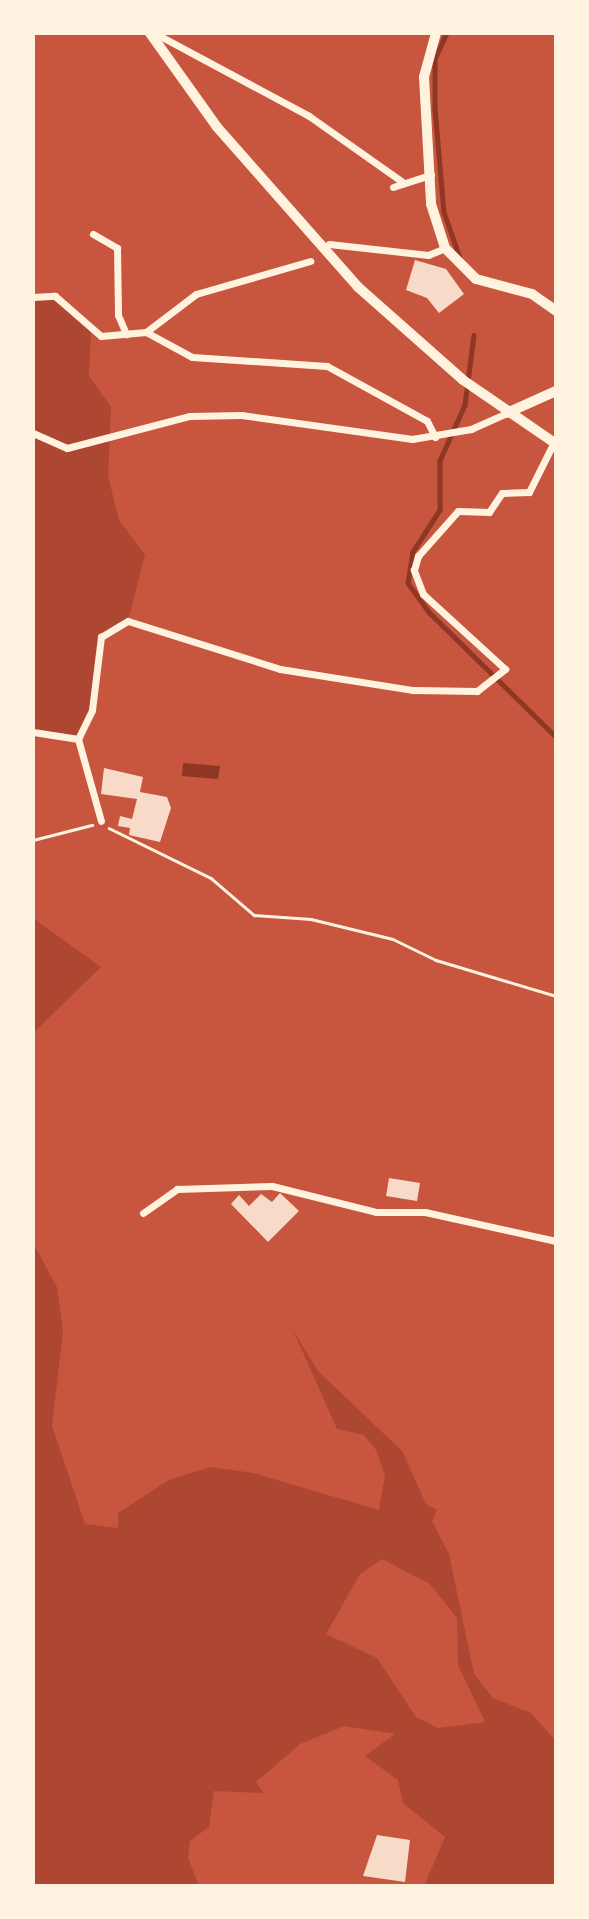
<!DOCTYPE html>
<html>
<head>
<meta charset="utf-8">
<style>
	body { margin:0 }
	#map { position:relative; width:589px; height:1919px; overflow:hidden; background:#c8553d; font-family:Bitter,serif }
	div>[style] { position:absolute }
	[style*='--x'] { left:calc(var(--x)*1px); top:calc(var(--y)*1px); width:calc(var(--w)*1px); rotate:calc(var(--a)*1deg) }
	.green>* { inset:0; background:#ae4732 }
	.water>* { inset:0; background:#8f3625 }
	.stream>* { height:4.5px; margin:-2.25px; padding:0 2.25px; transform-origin:2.25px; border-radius:2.25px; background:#8f3625 }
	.building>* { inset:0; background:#f7dbc8 }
	.path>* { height:2.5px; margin:-1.25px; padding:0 1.25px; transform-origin:1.25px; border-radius:1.25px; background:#fff3e0 }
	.minor>* { height:7px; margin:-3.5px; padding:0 3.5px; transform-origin:3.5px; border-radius:3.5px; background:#fff3e0 }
	.tertiary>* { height:10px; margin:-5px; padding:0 5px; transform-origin:5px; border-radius:5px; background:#fff3e0 }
	.secondary>* { height:10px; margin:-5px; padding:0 5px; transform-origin:5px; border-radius:5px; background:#fff3e0 }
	span { translate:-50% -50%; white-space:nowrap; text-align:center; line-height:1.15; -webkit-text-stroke:7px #fff3e0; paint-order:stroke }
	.frame { position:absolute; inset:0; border:35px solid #fff3e0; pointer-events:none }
</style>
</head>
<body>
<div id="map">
	<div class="green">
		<div style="clip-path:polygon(48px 294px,91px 332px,89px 376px,111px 407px,108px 476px,119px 520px,145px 555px,128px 621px,101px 637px,92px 710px,78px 739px,33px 737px,33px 297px)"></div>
		<div style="clip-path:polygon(33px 918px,101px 967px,33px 1033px)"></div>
		<div style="clip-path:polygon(evenodd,33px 1243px,57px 1287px,63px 1331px,52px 1426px,85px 1524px,118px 1528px,118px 1513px,169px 1480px,210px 1467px,253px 1473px,379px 1510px,385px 1475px,376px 1450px,364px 1435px,337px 1429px,293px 1330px,318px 1371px,402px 1451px,426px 1504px,437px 1510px,432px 1521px,449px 1554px,474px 1674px,493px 1698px,531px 1713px,556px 1741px,556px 1886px,424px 1886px,445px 1837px,403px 1803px,398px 1780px,365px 1756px,395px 1734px,344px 1726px,300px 1744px,256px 1782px,264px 1793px,214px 1791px,209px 1827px,190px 1841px,188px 1858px,199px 1886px,33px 1886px,33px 1243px,382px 1559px,430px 1584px,457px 1618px,458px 1665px,485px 1722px,438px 1728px,416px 1717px,377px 1658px,326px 1634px,360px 1574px,382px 1559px)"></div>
	</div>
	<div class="water">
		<div style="clip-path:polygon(183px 763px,220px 766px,218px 779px,182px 776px)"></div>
	</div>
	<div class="stream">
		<div style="--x:447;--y:33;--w:29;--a:115"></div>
		<div style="--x:435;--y:59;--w:49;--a:90"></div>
		<div style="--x:435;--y:108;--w:104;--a:85.1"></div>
		<div style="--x:444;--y:212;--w:49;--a:70.8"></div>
		<div style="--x:474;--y:335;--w:71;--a:97.3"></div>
		<div style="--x:465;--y:405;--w:61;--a:114.1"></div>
		<div style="--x:440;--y:461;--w:49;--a:90"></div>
		<div style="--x:440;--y:510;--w:50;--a:122.7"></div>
		<div style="--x:413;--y:552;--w:31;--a:99"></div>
		<div style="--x:408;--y:583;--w:37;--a:54"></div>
		<div style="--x:430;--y:613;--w:177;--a:44.5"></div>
	</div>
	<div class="building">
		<div style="clip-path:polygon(415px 260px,446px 269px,464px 294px,439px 313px,427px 298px,406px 290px)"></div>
		<div style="clip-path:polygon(104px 768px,143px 777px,140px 792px,167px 797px,171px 808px,160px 842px,129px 835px,130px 828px,118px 826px,120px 816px,132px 819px,137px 799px,101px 794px)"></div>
		<div style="clip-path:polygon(389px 1178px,420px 1183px,417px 1201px,386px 1196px)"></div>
		<div style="clip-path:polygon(280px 1193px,299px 1211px,268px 1242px,231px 1204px,239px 1195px,249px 1206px,261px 1194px,272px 1202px)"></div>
		<div style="clip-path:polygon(377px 1835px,410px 1840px,405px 1882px,363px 1876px)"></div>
	</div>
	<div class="path">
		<div style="--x:109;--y:828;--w:114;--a:26.1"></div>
		<div style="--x:211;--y:878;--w:57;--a:40.7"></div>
		<div style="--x:254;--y:915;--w:57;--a:4"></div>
		<div style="--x:311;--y:919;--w:84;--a:13.7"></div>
		<div style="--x:393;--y:939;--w:48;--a:26"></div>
		<div style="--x:436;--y:960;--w:125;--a:16.7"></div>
		<div style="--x:33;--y:840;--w:61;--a:-14.3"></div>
	</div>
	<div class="minor">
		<div style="--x:160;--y:36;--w:169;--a:28.2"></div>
		<div style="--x:309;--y:116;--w:113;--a:35.2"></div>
		<div style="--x:393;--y:187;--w:40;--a:-18"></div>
		<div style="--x:93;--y:234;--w:28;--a:30"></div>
		<div style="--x:117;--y:248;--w:67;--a:89.1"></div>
		<div style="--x:118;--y:315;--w:21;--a:67"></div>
		<div style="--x:329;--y:244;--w:100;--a:6.3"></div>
		<div style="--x:428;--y:255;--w:18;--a:-22"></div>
		<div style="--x:33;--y:297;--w:22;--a:-3"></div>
		<div style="--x:55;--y:296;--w:61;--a:41"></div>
		<div style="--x:101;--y:336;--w:45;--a:-5.1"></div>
		<div style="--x:146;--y:332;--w:52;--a:28.5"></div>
		<div style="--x:192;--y:357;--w:135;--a:3.8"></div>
		<div style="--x:327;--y:366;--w:114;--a:28.8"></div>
		<div style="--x:427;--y:421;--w:18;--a:63"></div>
		<div style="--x:146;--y:332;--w:63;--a:-37.2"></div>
		<div style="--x:196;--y:294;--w:119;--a:-16.1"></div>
		<div style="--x:33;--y:433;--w:37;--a:24"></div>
		<div style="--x:67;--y:448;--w:127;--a:-14.6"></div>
		<div style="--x:190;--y:416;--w:51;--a:-1.1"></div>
		<div style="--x:241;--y:415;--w:173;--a:8"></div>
		<div style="--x:412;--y:439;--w:60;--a:-9.6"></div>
		<div style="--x:471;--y:429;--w:39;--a:-24"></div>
		<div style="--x:33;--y:732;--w:46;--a:8.8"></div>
		<div style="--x:78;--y:739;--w:85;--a:74.3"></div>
		<div style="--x:78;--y:739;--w:32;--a:-64"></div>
		<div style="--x:92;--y:710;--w:74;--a:-83"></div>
		<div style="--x:101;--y:637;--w:31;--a:-31"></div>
		<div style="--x:128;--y:621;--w:159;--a:17.5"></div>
		<div style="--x:280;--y:669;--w:135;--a:9"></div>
		<div style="--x:413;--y:690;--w:64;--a:0.9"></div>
		<div style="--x:477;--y:691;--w:36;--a:-38"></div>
		<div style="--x:505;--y:669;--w:111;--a:-137.6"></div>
		<div style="--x:423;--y:594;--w:26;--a:-111"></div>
		<div style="--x:414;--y:570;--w:15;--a:-74"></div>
		<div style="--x:418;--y:556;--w:60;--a:-48.4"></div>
		<div style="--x:458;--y:511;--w:31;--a:2"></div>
		<div style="--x:489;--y:512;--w:23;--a:-56"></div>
		<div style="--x:502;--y:493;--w:27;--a:-2"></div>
		<div style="--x:529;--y:492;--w:56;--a:-63.4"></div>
		<div style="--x:143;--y:1213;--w:42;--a:-35.2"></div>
		<div style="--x:177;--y:1189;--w:95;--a:-1.8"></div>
		<div style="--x:272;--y:1186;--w:107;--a:14"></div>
		<div style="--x:376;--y:1212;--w:49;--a:0"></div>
		<div style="--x:425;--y:1212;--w:134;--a:12.5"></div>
	</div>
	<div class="tertiary">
		<div style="--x:436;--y:33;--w:46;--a:105.3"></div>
		<div style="--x:424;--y:77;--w:127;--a:86.8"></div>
		<div style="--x:431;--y:204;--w:46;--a:72.3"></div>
		<div style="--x:445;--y:248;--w:44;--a:45"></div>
		<div style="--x:476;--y:279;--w:58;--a:15"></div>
		<div style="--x:532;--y:294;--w:29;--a:35"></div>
		<div style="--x:507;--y:413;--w:54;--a:-24.2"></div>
	</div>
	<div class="secondary">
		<div style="--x:150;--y:33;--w:115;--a:54.5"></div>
		<div style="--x:217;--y:127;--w:213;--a:48.6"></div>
		<div style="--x:358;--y:287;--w:140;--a:41.5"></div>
		<div style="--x:463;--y:380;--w:113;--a:34.5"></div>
	</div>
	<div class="frame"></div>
</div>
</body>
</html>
